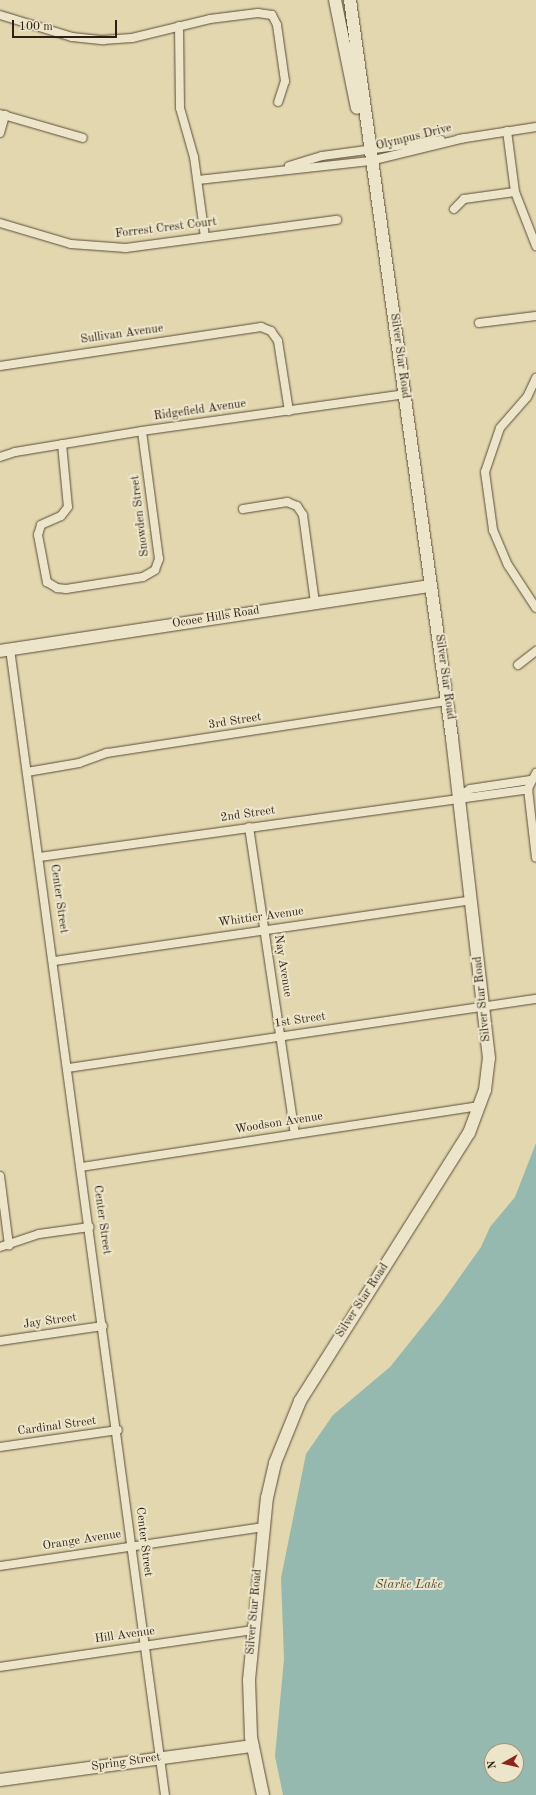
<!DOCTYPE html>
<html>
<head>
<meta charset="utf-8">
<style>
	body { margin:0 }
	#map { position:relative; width:536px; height:1795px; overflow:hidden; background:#e2d7ae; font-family:"Old Standard TT",serif }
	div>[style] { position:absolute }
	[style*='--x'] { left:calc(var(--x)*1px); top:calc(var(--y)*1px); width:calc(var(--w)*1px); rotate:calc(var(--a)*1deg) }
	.water>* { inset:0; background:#95b9af }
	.roads { filter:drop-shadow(0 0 1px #5c4c3a) drop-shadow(0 0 1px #5c4c3a) }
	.street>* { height:8px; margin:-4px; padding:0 4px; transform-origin:4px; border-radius:4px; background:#ece5ca }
	.secondary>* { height:12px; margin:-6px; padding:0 6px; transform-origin:6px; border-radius:6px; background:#ece5ca }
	span { translate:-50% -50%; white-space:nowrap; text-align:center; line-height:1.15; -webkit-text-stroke:4px #ece5ca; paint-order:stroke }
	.street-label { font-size:12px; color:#2f1e14 }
	.water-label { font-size:13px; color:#4e4c42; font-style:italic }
	.north { position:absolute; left:484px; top:1743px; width:40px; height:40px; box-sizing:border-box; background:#ece5ca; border:1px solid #a09581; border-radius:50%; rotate:262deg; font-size:11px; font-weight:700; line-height:16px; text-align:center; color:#2f1e14 }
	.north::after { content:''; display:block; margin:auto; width:14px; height:18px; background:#8f2418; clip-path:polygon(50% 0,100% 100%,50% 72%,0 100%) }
	.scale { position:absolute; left:12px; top:20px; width:105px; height:18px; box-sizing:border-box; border:2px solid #2f1e14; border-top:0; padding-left:5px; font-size:12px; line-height:14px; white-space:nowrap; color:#2f1e14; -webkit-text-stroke:3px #ece5ca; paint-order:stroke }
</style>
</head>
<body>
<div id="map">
	<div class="water">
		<div style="clip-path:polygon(evenodd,536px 1143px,536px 1795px,283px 1795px,275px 1756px,284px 1659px,281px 1578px,306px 1454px,333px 1415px,390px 1367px,442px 1302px,481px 1247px,490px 1227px,515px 1197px,536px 1143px,492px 1751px,516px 1751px,516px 1775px,492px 1775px,492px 1751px)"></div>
	</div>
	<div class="roads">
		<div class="street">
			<div style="--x:0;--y:15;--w:75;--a:17"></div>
			<div style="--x:72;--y:37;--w:31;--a:6"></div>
			<div style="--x:103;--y:40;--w:29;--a:-4"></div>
			<div style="--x:132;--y:38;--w:80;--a:-13.7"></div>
			<div style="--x:210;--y:19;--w:48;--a:-7.1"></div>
			<div style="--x:258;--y:13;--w:14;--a:8"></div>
			<div style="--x:272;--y:15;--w:11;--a:63"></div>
			<div style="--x:277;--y:25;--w:57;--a:81.9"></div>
			<div style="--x:285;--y:81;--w:22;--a:108"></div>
			<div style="--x:179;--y:26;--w:82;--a:89.3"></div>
			<div style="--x:180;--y:108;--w:51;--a:74.1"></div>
			<div style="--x:194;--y:157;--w:81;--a:82.2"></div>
			<div style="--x:0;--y:114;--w:86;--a:16.1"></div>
			<div style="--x:507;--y:131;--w:62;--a:82.5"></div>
			<div style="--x:515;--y:192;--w:58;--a:68.7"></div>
			<div style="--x:0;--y:133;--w:19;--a:-74"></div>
			<div style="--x:459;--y:139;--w:78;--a:-8.9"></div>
			<div style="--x:289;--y:166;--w:34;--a:-17"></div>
			<div style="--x:322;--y:156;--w:120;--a:-7.7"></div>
			<div style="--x:198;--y:180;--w:173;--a:-6.3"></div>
			<div style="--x:370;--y:161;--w:97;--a:-13.7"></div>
			<div style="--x:454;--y:209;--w:14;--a:-45"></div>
			<div style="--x:464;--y:199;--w:51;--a:-7.8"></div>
			<div style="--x:0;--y:223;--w:74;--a:16.5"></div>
			<div style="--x:71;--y:244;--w:55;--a:4.2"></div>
			<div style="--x:126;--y:248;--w:213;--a:-7.6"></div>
			<div style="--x:479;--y:323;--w:57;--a:-7"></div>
			<div style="--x:0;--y:366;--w:264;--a:-8.5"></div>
			<div style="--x:261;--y:327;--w:11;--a:22"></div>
			<div style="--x:271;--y:331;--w:12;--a:55"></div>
			<div style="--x:278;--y:341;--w:71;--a:81.1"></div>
			<div style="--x:536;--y:378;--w:21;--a:115"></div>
			<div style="--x:527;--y:397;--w:41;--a:131.1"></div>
			<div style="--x:500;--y:428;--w:46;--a:108.8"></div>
			<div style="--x:485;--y:472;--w:59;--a:82.1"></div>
			<div style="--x:493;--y:530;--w:38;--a:67"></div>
			<div style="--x:508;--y:565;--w:51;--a:56.9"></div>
			<div style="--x:62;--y:444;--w:63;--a:84.6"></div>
			<div style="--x:68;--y:507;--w:11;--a:128"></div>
			<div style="--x:61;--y:516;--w:22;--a:156"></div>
			<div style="--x:41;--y:525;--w:10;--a:107"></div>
			<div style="--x:38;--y:535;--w:48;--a:79.2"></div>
			<div style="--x:47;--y:582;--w:12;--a:31"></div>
			<div style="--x:57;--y:588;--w:9;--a:6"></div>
			<div style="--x:66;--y:589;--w:78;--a:-8.9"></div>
			<div style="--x:143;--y:577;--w:14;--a:-30"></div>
			<div style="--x:155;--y:570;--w:12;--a:-70"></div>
			<div style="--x:159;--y:559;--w:129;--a:-97.6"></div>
			<div style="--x:0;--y:457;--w:16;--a:-18"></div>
			<div style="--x:15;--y:452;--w:129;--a:-9.4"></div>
			<div style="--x:142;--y:431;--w:266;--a:-8"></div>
			<div style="--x:243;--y:509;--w:45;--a:-9"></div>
			<div style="--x:287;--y:502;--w:11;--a:22"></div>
			<div style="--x:297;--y:506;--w:11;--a:56"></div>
			<div style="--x:303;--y:515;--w:89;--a:82.2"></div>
			<div style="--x:10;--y:649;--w:1156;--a:82.3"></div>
			<div style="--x:518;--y:665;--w:23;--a:-38"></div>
			<div style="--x:27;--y:772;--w:53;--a:-9.8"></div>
			<div style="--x:79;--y:763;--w:30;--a:-20"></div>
			<div style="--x:107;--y:753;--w:344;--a:-8.7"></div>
			<div style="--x:536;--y:773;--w:18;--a:117"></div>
			<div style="--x:528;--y:789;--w:69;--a:83.4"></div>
			<div style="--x:459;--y:796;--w:13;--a:-32"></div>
			<div style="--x:470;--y:789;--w:61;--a:-8.5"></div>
			<div style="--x:249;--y:827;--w:310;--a:81.5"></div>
			<div style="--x:40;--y:857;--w:493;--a:-7.9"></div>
			<div style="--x:55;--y:961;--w:421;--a:-8.3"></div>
			<div style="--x:68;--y:1068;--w:473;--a:-8.4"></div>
			<div style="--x:81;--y:1167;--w:404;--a:-8.7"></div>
			<div style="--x:0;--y:1176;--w:70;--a:82.6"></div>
			<div style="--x:0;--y:1247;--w:41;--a:-18.4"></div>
			<div style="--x:39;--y:1234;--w:51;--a:-7.8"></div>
			<div style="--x:0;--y:1341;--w:104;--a:-8.3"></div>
			<div style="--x:0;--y:1447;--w:119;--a:-8.2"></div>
			<div style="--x:0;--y:1566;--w:266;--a:-8.4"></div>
			<div style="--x:0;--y:1667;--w:257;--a:-8.3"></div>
		</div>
		<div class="secondary">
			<div style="--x:335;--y:0;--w:110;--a:78.5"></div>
			<div style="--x:0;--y:651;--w:436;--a:-8.6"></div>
			<div style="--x:0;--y:1780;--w:255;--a:-7.7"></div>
			<div style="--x:263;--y:1795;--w:59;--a:-101.7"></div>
			<div style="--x:251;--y:1737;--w:57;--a:-92"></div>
			<div style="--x:249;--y:1680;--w:183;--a:-84.4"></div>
			<div style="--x:267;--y:1498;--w:36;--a:-77"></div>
			<div style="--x:275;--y:1463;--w:67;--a:-68"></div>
			<div style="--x:300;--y:1401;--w:317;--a:-57.8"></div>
			<div style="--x:469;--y:1133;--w:46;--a:-69.6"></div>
			<div style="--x:485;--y:1090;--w:32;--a:-83"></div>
			<div style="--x:489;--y:1058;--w:322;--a:-96.6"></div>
			<div style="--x:452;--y:738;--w:745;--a:-97.87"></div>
		</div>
	</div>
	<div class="street-label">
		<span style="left:414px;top:138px;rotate:-14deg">Olympus Drive</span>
		<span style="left:166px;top:229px;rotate:-7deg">Forrest Crest Court</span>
		<span style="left:122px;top:335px;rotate:-8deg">Sullivan Avenue</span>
		<span style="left:399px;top:356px;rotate:82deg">Silver Star Road</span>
		<span style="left:200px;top:411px;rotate:-8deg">Ridgefield Avenue</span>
		<span style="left:141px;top:516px;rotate:-97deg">Snowden Street</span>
		<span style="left:216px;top:618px;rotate:-9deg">Ocoee Hills Road</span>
		<span style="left:444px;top:677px;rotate:82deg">Silver Star Road</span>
		<span style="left:235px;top:722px;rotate:-9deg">3rd Street</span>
		<span style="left:248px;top:815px;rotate:-8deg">2nd Street</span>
		<span style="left:58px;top:899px;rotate:82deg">Center Street</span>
		<span style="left:261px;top:918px;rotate:-8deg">Whittier Avenue</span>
		<span style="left:282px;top:966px;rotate:81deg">Nay Avenue</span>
		<span style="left:483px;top:999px;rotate:-96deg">Silver Star Road</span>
		<span style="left:300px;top:1021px;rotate:-8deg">1st Street</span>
		<span style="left:279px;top:1124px;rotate:-9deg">Woodson Avenue</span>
		<span style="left:101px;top:1220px;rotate:82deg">Center Street</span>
		<span style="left:363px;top:1301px;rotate:-57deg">Silver Star Road</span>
		<span style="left:50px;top:1322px;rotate:-8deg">Jay Street</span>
		<span style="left:57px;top:1427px;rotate:-8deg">Cardinal Street</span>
		<span style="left:82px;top:1541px;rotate:-9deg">Orange Avenue</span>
		<span style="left:143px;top:1542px;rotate:83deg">Center Street</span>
		<span style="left:255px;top:1612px;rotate:-85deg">Silver Star Road</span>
		<span style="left:125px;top:1636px;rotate:-8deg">Hill Avenue</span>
		<span style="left:126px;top:1763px;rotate:-8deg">Spring Street</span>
	</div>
	<div class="water-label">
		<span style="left:409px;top:1585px">Starke Lake</span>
	</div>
	<div class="north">N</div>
	<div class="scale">100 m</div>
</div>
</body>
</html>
